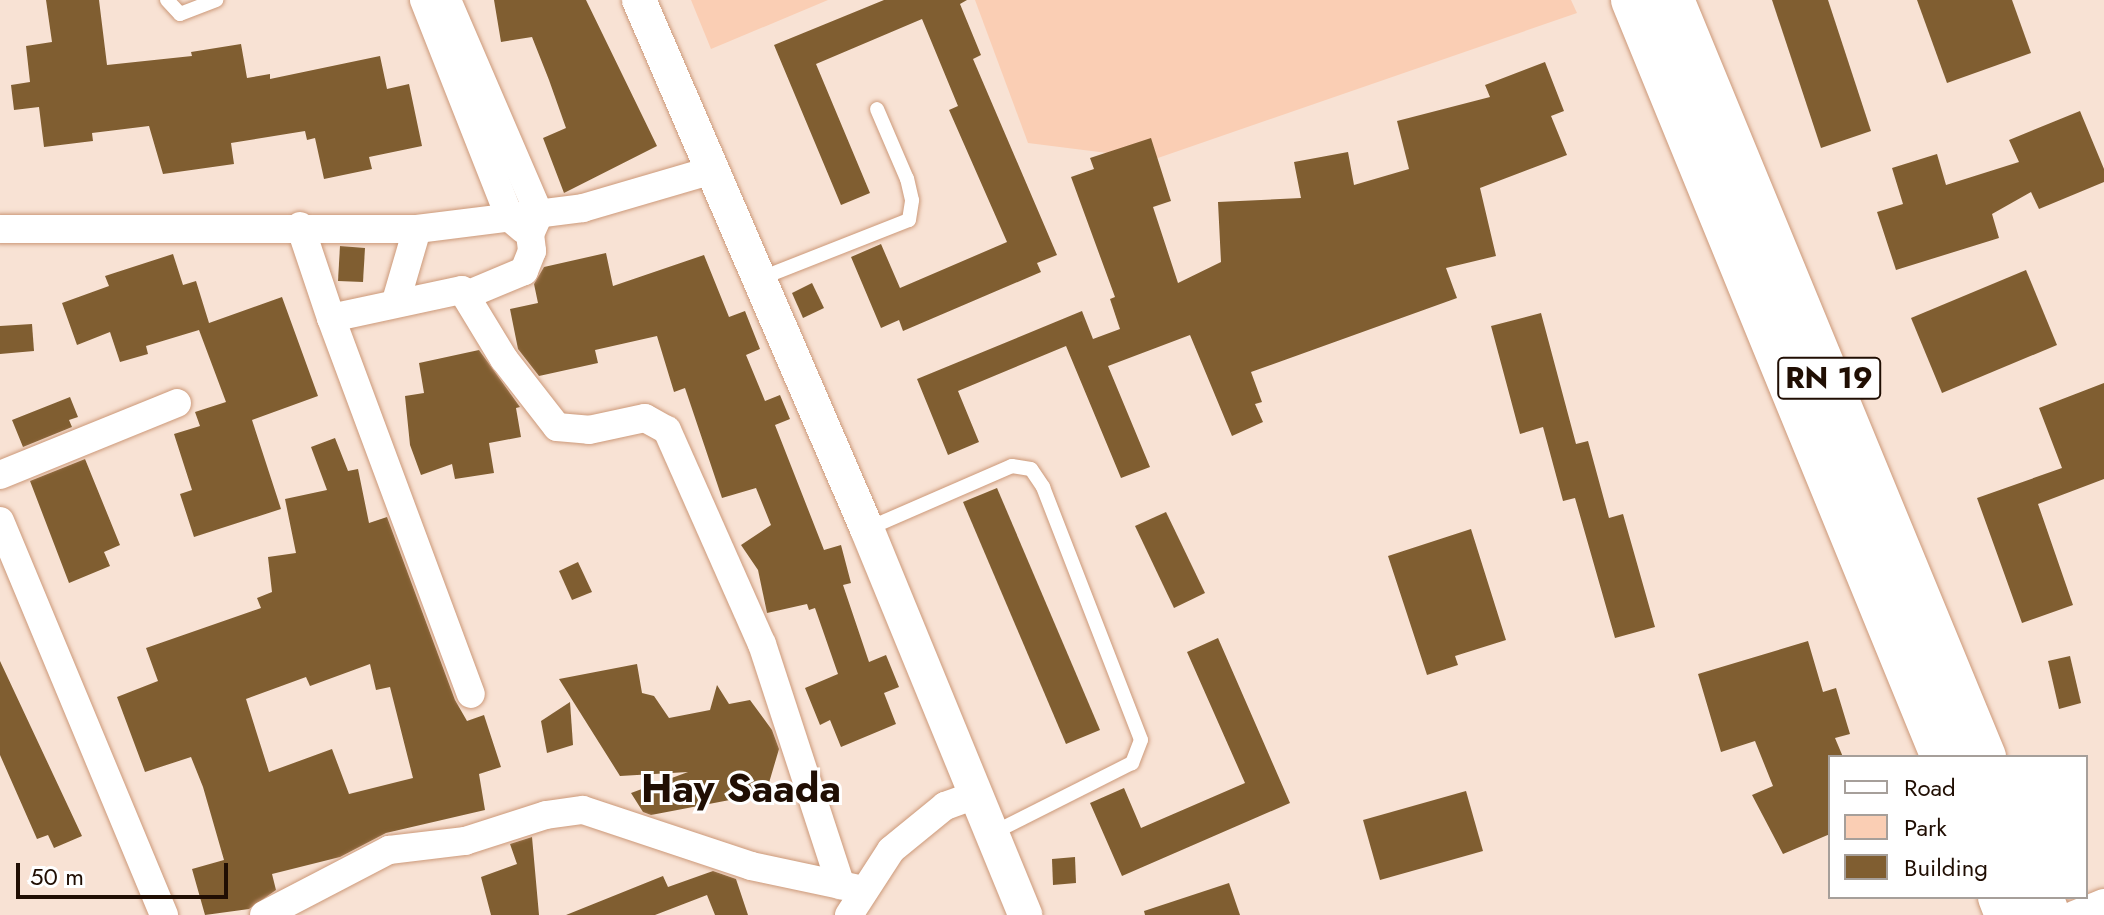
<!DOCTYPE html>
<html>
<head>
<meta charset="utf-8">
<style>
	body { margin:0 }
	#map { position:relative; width:2104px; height:915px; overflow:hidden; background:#f8e2d4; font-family:Jost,sans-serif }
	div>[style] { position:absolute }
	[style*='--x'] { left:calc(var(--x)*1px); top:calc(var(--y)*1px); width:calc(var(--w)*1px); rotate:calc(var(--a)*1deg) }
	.green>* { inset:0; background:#faceb4 }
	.building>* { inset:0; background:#805e31 }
	.roads { filter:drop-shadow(0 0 2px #cc9979) drop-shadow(0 0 2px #cc9979) }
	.service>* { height:14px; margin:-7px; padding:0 7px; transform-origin:7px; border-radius:7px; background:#fff }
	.minor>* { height:28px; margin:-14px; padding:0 14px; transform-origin:14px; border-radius:14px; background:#fff }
	.tertiary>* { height:34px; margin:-17px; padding:0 17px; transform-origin:17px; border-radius:17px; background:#fff }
	.primary>* { height:44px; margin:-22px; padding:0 22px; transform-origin:22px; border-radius:22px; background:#fff }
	span { translate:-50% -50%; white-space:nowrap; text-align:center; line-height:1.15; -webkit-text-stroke:6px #fff; paint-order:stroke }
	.shield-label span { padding:2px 6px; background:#fff; border:2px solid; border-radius:6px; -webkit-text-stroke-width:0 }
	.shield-label { font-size:30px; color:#200e03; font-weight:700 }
	.district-label { font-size:40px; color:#200e03; font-weight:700 }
	.legend { position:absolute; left:1828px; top:755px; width:260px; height:144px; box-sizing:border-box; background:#fff; border:2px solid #a69f9a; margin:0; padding:10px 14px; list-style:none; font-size:24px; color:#200e03 }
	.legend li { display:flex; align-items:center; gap:16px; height:40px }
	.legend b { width:40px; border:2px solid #a69f9a }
	.scale { position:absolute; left:16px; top:863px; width:212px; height:36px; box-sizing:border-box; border:4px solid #200e03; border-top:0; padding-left:10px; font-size:24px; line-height:28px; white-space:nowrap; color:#200e03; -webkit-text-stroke:6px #fff; paint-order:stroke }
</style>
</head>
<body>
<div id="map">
	<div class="green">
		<div style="clip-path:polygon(691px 0,828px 0,711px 49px)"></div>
		<div style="clip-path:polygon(975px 0,1571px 0,1577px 13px,1155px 159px,1028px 143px)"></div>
	</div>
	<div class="building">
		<div style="clip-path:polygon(46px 0,99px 0,107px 65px,192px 56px,191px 52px,241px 44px,247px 78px,270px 74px,270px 79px,380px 56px,387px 89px,409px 84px,422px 146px,369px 157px,372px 169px,324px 179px,315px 138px,307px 140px,305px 131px,231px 143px,234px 164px,163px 174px,149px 126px,92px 133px,93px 141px,44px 147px,39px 107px,14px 110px,11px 85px,30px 82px,26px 46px,52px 42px)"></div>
		<div style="clip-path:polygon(494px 0,586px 0,657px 146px,564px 193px,543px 138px,566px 128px,549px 80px,532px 37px,501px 42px)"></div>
		<div style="clip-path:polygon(884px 0,967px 0,960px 4px,981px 55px,973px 59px,1057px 255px,1037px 263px,1041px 272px,903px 331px,899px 320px,881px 328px,851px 257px,881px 244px,900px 288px,1007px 242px,949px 110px,958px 106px,922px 19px,816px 64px,870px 193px,841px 205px,774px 45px)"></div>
		<div style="clip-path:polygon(1772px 0,1828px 0,1871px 131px,1821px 148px)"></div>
		<div style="clip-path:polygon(1917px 0,2012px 0,2031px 53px,1947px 83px)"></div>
		<div style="clip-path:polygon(1545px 62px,1564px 111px,1551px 116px,1567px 155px,1480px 188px,1496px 256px,1446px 268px,1457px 298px,1251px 372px,1262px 402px,1255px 404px,1263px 422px,1232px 436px,1190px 335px,1108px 366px,1150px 467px,1121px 478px,1066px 346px,958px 391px,979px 442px,948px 455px,917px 379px,1082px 311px,1093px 339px,1120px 329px,1110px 299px,1115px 297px,1071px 177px,1094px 169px,1090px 158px,1151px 138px,1171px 201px,1153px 207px,1178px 283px,1221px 262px,1218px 202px,1301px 198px,1294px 162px,1348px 152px,1354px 185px,1409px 169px,1397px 121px,1490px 97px,1485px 85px)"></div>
		<div style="clip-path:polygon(2080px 111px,2104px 169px,2104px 182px,2039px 209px,2031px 192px,1992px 214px,1999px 238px,1896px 270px,1877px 212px,1903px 204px,1892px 168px,1937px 154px,1946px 185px,2019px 162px,2009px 140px)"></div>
		<div style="clip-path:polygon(340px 246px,365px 248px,363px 282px,338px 281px)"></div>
		<div style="clip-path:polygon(606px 253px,613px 286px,704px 255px,729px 317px,745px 311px,760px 349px,746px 355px,765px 401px,780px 395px,790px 419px,775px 425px,824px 550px,841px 545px,851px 583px,843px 585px,869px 662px,886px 655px,899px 687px,884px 693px,896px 724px,841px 747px,830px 720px,820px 725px,805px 688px,838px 674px,815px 608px,809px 610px,807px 604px,767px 613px,758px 570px,741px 545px,771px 525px,756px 488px,722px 498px,685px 388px,674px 392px,657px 336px,595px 350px,598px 363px,539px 376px,518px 349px,510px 309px,538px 303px,534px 284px,544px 267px)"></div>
		<div style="clip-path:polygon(173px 254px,183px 285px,196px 281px,209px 323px,282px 297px,318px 396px,252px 420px,281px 509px,194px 537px,180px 494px,192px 490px,174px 434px,200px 426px,195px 412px,226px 402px,199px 330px,146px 346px,148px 354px,120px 362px,110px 332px,77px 345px,62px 303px,109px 286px,105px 276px)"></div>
		<div style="clip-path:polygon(2026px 270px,2057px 345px,1942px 393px,1911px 318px)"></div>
		<div style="clip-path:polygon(812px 283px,824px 308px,803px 318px,792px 293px)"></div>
		<div style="clip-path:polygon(1541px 313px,1576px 444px,1588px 441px,1609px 518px,1623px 514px,1655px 627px,1615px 638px,1575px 498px,1563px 501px,1543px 427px,1520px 434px,1491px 326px)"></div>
		<div style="clip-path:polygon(32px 324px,34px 351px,0 354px,0 326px)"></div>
		<div style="clip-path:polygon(479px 350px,520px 407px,516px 408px,521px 437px,489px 443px,494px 473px,455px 479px,452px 464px,421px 475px,410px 445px,405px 396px,424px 393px,419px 363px)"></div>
		<div style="clip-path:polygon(2104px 383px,2104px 479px,2038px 504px,2073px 605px,2022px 623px,1977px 498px,2062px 468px,2039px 408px)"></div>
		<div style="clip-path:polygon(70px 397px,78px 417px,69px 420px,72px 427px,23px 447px,12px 420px)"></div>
		<div style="clip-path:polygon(evenodd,335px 438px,348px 471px,358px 469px,369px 523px,387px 517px,455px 700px,467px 721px,484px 715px,501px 767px,479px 774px,485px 810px,386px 833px,340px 857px,272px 874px,276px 890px,249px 909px,205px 915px,192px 869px,224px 860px,203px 787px,191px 757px,145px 772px,117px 697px,158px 681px,146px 648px,261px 608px,257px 598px,272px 592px,268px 557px,296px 553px,285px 499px,327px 490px,311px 447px,335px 438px,370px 664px,376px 690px,390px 687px,413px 778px,349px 794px,332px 749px,269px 772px,246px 699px,306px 677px,310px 686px,370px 664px)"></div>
		<div style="clip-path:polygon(85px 459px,120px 545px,104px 552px,110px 566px,69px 583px,30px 481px)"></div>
		<div style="clip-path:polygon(997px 488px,1100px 730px,1066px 744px,963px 502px)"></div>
		<div style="clip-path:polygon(1166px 512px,1205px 593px,1174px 608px,1135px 526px)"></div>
		<div style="clip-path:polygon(1471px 529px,1506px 640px,1455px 656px,1458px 665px,1427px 675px,1388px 556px)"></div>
		<div style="clip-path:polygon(578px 562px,592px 592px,572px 600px,559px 571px)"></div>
		<div style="clip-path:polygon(1218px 638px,1290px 803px,1122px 876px,1090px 803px,1124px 788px,1141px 828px,1245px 783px,1187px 652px)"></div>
		<div style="clip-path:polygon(1808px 641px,1823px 692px,1836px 688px,1850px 734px,1835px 738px,1843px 757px,1830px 757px,1830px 834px,1783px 854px,1752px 795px,1773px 786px,1755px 741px,1721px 752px,1698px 674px)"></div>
		<div style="clip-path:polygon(2070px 656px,2081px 703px,2059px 709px,2048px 661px)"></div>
		<div style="clip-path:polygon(0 661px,82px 836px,54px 848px,48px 835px,37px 839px,0 755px)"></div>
		<div style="clip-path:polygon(637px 664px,642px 693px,654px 696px,669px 718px,710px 710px,717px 685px,729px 704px,750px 700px,772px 730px,779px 749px,766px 793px,651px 815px,643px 812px,631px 793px,688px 772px,620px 776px,559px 679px)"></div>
		<div style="clip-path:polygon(570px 702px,573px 745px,547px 753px,541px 721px)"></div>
		<div style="clip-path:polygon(1466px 791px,1483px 851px,1380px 880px,1363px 820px)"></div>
		<div style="clip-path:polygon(532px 837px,539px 915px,491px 915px,481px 877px,517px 864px,510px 844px)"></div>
		<div style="clip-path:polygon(1075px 857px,1076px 883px,1053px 885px,1052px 859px)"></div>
		<div style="clip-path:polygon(713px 871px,736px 879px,748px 915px,715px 915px,707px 895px,655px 915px,566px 915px,663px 876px,668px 887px)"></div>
		<div style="clip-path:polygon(1229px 883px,1240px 915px,1145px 915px,1144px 911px)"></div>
	</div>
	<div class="roads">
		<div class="service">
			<div style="--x:167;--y:0;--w:19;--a:47"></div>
			<div style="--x:180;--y:14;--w:39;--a:-21"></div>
			<div style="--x:759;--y:279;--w:161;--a:-21.5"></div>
			<div style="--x:909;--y:220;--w:20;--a:-81"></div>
			<div style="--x:912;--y:200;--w:22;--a:-103"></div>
			<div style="--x:907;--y:179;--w:76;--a:-113.2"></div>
			<div style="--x:867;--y:529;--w:158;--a:-23.5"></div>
			<div style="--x:1012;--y:466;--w:19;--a:9"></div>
			<div style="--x:1031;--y:469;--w:22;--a:56"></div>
			<div style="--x:1043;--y:487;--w:271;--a:68.8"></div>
			<div style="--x:1141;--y:740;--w:25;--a:111"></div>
			<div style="--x:1132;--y:763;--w:158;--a:153.3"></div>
		</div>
		<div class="minor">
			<div style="--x:424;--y:0;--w:234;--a:68.5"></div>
			<div style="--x:510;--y:218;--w:17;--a:40"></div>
			<div style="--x:447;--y:0;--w:233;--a:66.7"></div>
			<div style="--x:539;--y:214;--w:22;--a:114"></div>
			<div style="--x:530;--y:234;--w:17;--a:83"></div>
			<div style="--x:532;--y:251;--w:22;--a:112"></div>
			<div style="--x:524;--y:271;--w:60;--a:157.3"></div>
			<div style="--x:300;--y:226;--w:97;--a:71.4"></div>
			<div style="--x:331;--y:318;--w:134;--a:-12.1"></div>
			<div style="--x:462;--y:290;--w:81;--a:58.7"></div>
			<div style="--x:504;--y:359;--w:86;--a:52.1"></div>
			<div style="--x:557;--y:427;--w:32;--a:5"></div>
			<div style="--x:589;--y:430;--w:57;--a:-12.1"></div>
			<div style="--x:645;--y:418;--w:25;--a:29"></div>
			<div style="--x:667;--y:430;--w:234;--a:66.1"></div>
			<div style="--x:762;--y:644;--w:254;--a:71.9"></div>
			<div style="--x:0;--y:229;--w:417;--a:0"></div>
			<div style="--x:417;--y:229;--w:167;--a:-7.2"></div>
			<div style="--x:583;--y:208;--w:135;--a:-16.3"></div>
			<div style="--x:396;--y:301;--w:75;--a:-73.7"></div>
			<div style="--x:331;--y:318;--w:401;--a:69.6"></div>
			<div style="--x:0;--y:475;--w:191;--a:-22.1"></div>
			<div style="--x:0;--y:521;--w:427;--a:67.4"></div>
			<div style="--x:264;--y:915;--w:141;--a:-27.5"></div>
			<div style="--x:389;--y:850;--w:77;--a:-6.8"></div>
			<div style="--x:465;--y:841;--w:85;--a:-17.8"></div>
			<div style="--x:546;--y:815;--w:37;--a:-8"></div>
			<div style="--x:583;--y:810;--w:177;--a:18.4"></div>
			<div style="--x:751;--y:866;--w:116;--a:12"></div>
			<div style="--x:849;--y:915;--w:77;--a:-57.1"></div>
			<div style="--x:891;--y:850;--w:70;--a:-39.2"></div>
			<div style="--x:945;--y:806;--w:32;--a:-20"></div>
			<div style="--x:2074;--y:915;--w:32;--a:-22"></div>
		</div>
		<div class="tertiary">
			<div style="--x:639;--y:0;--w:576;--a:66.68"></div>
			<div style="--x:867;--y:529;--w:417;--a:67.7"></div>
		</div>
		<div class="primary">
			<div style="--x:1633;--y:0;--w:818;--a:67.73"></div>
			<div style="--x:1672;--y:0;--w:819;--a:67.6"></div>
			<div style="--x:2000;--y:897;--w:19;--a:69"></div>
			<div style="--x:2041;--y:897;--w:19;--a:69"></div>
		</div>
	</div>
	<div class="shield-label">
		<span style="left:1829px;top:378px">RN 19</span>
	</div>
	<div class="district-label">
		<span style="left:741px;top:788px">Hay Saada</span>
	</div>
	<ul class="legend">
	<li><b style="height:10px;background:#fff"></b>Road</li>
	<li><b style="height:22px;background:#faceb4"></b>Park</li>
	<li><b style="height:22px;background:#805e31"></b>Building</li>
	</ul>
	<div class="scale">50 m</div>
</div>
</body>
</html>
